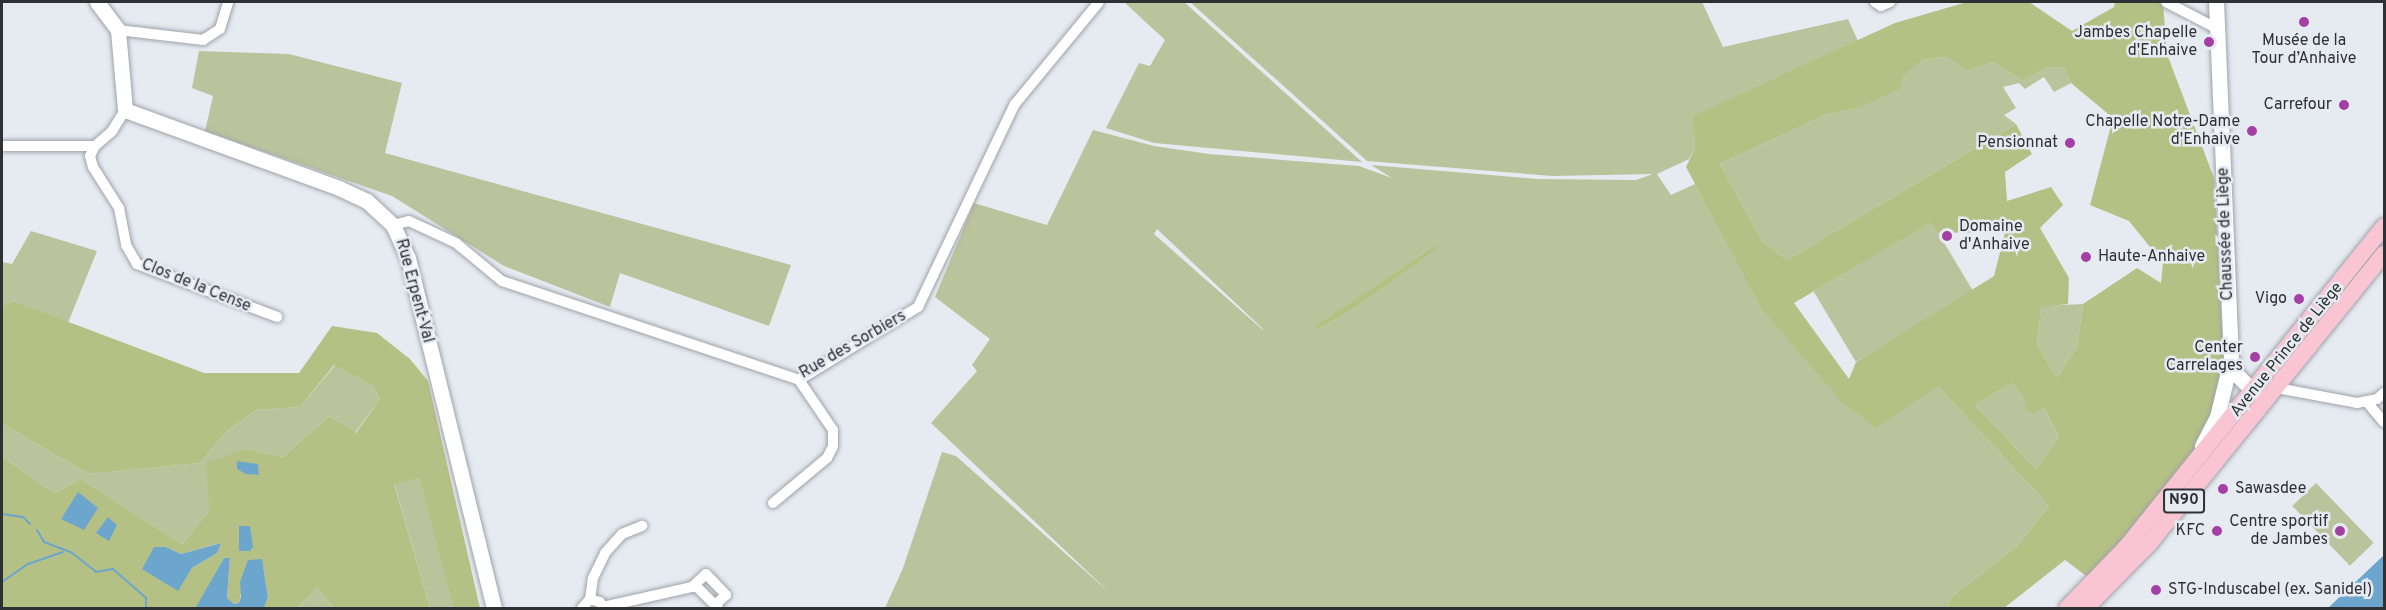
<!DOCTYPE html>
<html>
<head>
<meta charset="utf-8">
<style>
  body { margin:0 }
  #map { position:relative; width:2386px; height:610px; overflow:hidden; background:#e6ebf2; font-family:Overpass,sans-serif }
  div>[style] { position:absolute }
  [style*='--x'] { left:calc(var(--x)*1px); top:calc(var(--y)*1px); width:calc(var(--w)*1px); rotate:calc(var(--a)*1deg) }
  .green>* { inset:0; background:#bbc39d; transform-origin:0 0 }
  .forest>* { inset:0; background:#b5c084 }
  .water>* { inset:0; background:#6da6cd }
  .stream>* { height:2px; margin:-1px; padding:0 1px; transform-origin:1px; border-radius:1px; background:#6da6cd }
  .roads { filter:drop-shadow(0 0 2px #9ea3a9) drop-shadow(0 0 2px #9ea3a9) }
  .street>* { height:10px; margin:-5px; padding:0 5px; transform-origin:5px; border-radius:5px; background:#fff }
  .secondary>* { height:15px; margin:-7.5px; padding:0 7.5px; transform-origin:7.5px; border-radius:7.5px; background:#fff }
  .primary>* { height:16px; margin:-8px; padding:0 8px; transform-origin:8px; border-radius:8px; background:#fac5d3 }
  .dots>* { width:16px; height:16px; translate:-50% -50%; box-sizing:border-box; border:3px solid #e6ebf2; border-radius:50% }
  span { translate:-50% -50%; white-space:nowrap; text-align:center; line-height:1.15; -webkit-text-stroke:5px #e6ebf2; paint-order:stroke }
  .shield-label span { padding:2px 4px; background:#e6ebf2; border:2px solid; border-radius:4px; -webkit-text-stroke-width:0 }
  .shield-label { font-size:15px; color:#2e3033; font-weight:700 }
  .poi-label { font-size:16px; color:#2e3033 }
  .right { translate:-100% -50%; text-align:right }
  .left { translate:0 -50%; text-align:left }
  .street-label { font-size:16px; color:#2e3033 }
  .frame { position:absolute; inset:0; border:3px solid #2e3033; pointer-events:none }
</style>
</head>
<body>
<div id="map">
  <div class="green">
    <i style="clip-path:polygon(1124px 2px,1184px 2px,1362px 162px,1154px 143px,1106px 128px,1139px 63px,1150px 66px,1165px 40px)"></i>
    <i style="clip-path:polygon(evenodd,1190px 2px,1702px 2px,1723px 47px,1848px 19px,1858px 41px,1694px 116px,1695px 148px,1689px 159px,1657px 174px,1671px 195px,1695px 184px,1744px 271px,1871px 421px,1928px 375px,2049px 506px,2016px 547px,1950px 598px,1948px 608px,885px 608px,903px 568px,942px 452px,956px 456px,1111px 594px,931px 423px,977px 371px,972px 365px,990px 339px,935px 297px,974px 203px,1047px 225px,1093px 130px,1154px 146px,1209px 154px,1359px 166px,1392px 178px,1371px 165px,1538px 179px,1636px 180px,1653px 174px,1553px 176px,1367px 161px,1190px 2px,1157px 229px,1263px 329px,1263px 330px,1154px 234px,1157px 229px,1190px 2px,1432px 247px,1438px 247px,1358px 306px,1319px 329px,1316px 326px,1432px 247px)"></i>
    <i style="clip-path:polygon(199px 51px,289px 54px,402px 83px,385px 153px,791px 265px,769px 326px,620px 273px,610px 307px,504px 266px,392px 196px,205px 131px,213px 96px,192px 88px)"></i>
    <i style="clip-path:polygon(1945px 57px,1968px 71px,1993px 62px,2023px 81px,2048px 67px,2064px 68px,2071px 83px,2054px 92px,2044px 77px,2025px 89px,2019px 83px,2003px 87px,2016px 108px,2004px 115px,2016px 124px,1787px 260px,1762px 241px,1720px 164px,1827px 114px,1854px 109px,1922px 60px)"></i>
    <i style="left:1931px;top:221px;width:82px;height:137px;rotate:59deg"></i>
    <i style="clip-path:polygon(31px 231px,97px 251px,68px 323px,13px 301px,2px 307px,2px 262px,12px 264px)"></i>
    <i style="clip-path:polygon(2083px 304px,2077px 347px,2057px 377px,2037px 345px,2041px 306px)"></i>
    <i style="clip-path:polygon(335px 365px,373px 386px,380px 399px,355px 433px,329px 416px,283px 457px,246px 449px,209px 511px,182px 544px,81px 479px,54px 493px,2px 456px,2px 424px,89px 474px,200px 463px,226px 432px,256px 410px,300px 407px)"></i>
    <i style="clip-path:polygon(2012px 383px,2024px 398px,2043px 406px,2059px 437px,2036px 469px,1975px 405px)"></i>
    <i style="clip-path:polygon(421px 478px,453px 608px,430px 608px,394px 483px)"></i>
    <i style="left:2316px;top:483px;width:83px;height:33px;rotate:46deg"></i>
    <i style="clip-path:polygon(317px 588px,334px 608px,297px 608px)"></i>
  </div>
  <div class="forest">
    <i style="clip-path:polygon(evenodd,1967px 2px,2029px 2px,2072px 31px,2114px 7px,2115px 2px,2163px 2px,2167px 54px,2214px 178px,2224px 366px,2208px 425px,2183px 472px,2089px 578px,2065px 560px,2004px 608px,1948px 608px,1950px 598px,2016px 547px,2049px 506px,1938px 386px,1876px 428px,1841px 401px,1762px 309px,1686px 167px,1695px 148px,1693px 116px,1895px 23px,1967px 2px,1945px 57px,1968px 71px,1993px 62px,2023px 81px,2048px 67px,2064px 68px,2071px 83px,2113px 118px,2090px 205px,2129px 221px,2163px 263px,2161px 283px,2137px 268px,2083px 304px,2077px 347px,2057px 377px,2037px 345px,2041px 307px,2068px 304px,2069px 278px,2040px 228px,2063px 205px,2051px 187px,2007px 201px,2005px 172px,2032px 154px,2016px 124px,1787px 260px,1762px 241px,1720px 164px,1827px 114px,1854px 109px,1900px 89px,1902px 77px,1922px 60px,1945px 57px,1967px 2px,1931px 222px,1938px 233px,2005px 232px,1994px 276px,1856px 362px,1849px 379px,1794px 303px,1931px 222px,1967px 2px,2012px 383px,2024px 398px,2027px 411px,2035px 414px,2043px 406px,2059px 437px,2036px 469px,1975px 405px,2012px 383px)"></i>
    <i style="clip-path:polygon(1432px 247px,1439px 247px,1358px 306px,1319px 329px,1315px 326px)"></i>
    <i style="clip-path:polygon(evenodd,13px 301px,204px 373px,299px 373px,332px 326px,377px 333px,410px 359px,428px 381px,480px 608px,453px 608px,420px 478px,394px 484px,430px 608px,334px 608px,317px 588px,297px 608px,264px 608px,268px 597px,263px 566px,242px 588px,239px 603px,234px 604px,227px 598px,230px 558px,224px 558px,197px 607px,222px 608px,2px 608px,2px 456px,54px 493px,81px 479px,182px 544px,209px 511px,206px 463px,246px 449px,283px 457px,329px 416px,356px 433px,380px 399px,373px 386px,334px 365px,300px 407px,256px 410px,226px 432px,200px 463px,89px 474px,2px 424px,2px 307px,13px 301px,220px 543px,217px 553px,192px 568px,178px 590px,166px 547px,181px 554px,220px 543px)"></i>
  </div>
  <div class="water">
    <i style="clip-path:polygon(237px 461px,258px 464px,259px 475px,246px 474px,237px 469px)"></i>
    <i style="clip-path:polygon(78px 492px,98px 508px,84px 530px,61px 519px)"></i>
    <i style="clip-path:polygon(108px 517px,117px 525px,109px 541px,96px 533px)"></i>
    <i style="clip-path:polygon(239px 526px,250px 526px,253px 547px,250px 551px,239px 551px)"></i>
    <i style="clip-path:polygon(221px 543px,217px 553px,192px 568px,178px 591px,142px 569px,154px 547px,166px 547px,181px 554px)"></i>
    <i style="clip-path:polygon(2384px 555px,2384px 608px,2328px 608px)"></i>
    <i style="clip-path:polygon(224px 558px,230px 558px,227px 598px,234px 604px,239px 603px,241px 596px,240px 582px,248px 560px,262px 559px,268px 597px,264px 608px,196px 607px)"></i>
  </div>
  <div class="stream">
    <i style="--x:2;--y:514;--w:21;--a:8"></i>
    <i style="--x:23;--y:517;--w:10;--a:45"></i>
    <i style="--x:37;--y:530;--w:14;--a:60"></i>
    <i style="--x:44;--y:542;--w:30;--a:21"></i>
    <i style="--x:72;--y:553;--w:31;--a:38"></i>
    <i style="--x:96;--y:572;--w:17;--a:-10"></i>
    <i style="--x:113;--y:569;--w:44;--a:41.3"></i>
    <i style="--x:146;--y:598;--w:10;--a:90"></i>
    <i style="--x:2;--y:582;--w:32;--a:-35"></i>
    <i style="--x:28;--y:564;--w:37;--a:-19"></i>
  </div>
  <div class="roads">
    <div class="street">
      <i style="--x:1875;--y:2;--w:7;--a:34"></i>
      <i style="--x:1881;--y:6;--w:10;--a:-24"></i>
      <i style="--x:2166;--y:2;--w:59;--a:27.4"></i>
      <i style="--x:118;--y:30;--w:86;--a:6.7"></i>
      <i style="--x:203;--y:40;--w:20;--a:-33"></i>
      <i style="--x:220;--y:29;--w:28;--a:-73"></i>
      <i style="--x:2;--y:146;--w:93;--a:0"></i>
      <i style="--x:95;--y:146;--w:23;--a:-41"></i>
      <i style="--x:112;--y:131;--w:25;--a:-58"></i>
      <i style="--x:95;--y:146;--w:11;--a:117"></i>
      <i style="--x:90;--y:156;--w:11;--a:75"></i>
      <i style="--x:93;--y:167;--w:49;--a:57.6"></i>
      <i style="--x:119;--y:208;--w:38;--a:79"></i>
      <i style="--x:126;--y:245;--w:22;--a:60"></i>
      <i style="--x:137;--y:264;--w:150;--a:20.7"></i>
      <i style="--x:393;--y:225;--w:16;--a:-14"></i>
      <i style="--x:409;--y:221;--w:52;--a:25.1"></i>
      <i style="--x:456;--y:243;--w:60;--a:39.6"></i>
      <i style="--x:502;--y:281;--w:313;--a:18.4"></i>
      <i style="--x:799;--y:380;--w:140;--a:-31.5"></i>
      <i style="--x:918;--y:307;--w:225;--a:-64.5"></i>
      <i style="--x:1015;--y:104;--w:132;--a:-50.5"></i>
      <i style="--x:2277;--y:388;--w:81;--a:10.6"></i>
      <i style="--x:2357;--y:403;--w:20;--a:-11"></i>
      <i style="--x:2377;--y:399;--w:9;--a:-41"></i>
      <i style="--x:2367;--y:402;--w:26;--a:50"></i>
      <i style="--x:773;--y:503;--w:70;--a:-39.8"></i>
      <i style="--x:827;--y:458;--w:13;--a:-63"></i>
      <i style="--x:833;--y:446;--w:16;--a:-90"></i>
      <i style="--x:833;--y:430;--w:60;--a:-124.2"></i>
      <i style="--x:692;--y:587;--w:19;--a:-43"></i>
      <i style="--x:706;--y:574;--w:29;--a:46"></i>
      <i style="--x:726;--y:595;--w:15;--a:138"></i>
      <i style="--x:590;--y:599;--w:21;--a:-82"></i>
      <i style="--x:593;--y:578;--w:28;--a:-64"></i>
      <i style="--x:605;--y:553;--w:25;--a:-48"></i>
      <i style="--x:622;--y:534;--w:22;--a:-22"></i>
      <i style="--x:603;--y:607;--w:95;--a:-12.7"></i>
      <i style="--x:696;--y:586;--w:31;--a:45"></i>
      <i style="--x:582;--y:608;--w:12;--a:-48"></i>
      <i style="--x:590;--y:599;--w:10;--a:17"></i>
      <i style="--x:600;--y:602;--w:7;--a:63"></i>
    </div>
    <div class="secondary">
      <i style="--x:97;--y:2;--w:35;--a:53"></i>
      <i style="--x:118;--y:30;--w:80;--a:85"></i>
      <i style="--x:125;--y:110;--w:228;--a:20"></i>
      <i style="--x:339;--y:188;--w:31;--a:25"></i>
      <i style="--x:367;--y:201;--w:35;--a:43"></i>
      <i style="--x:393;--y:225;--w:36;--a:66"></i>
      <i style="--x:408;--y:258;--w:360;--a:76.2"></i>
      <i style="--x:2231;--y:359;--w:16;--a:72"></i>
      <i style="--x:2236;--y:374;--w:25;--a:45"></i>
      <i style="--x:2202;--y:446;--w:33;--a:-63"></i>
      <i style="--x:2217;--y:417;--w:60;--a:-76.4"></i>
      <i style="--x:2231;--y:359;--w:357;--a:-92.4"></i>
    </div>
    <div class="primary">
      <i style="--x:2067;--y:608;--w:86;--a:-45.9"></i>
      <i style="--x:2127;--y:546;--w:410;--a:-51.2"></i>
      <i style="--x:2086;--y:608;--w:90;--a:-45.5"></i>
      <i style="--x:2149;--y:544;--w:373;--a:-51"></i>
    </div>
  </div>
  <div class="dots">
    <i style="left:2304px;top:22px;background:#a43fa3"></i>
    <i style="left:2209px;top:42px;background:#a43fa3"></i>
    <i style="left:2344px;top:105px;background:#a43fa3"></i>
    <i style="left:2252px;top:131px;background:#a43fa3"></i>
    <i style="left:2070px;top:143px;background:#a43fa3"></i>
    <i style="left:1947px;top:236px;background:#a43fa3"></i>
    <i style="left:2086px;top:257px;background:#a43fa3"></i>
    <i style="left:2299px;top:299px;background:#a43fa3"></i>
    <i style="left:2255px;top:357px;background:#a43fa3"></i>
    <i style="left:2223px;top:489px;background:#a43fa3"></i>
    <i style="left:2217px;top:531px;background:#a43fa3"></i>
    <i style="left:2340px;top:531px;background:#a43fa3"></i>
    <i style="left:2156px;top:590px;background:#a43fa3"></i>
  </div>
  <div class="shield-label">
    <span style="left:2184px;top:501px">N90</span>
  </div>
  <div class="poi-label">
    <span class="right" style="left:2197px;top:42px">Jambes Chapelle<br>d'Enhaive</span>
    <span style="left:2304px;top:50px">Musée de la<br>Tour d’Anhaive</span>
    <span class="right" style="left:2332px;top:105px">Carrefour</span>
    <span class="right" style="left:2240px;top:131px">Chapelle Notre-Dame<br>d'Enhaive</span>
    <span class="right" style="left:2058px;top:143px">Pensionnat</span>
    <span class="left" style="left:1959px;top:236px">Domaine<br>d'Anhaive</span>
    <span class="left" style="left:2098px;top:257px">Haute-Anhaive</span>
    <span class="right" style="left:2287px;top:299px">Vigo</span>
    <span class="right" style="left:2243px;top:357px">Center<br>Carrelages</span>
    <span class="left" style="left:2235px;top:489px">Sawasdee</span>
    <span class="right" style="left:2328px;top:531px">Centre sportif<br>de Jambes</span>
    <span class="right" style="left:2205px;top:531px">KFC</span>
    <span class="left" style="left:2168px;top:590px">STG-Induscabel (ex. Sanidel)</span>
  </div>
  <div class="street-label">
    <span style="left:2226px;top:234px;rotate:-92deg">Chaussée de Liège</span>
    <span style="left:196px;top:286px;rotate:22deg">Clos de la Cense</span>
    <span style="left:414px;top:291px;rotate:75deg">Rue Erpent-Val</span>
    <span style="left:853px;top:345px;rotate:-30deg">Rue des Sorbiers</span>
    <span style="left:2287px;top:350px;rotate:-51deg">Avenue Prince de Liège</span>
  </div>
  <div class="frame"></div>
</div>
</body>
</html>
